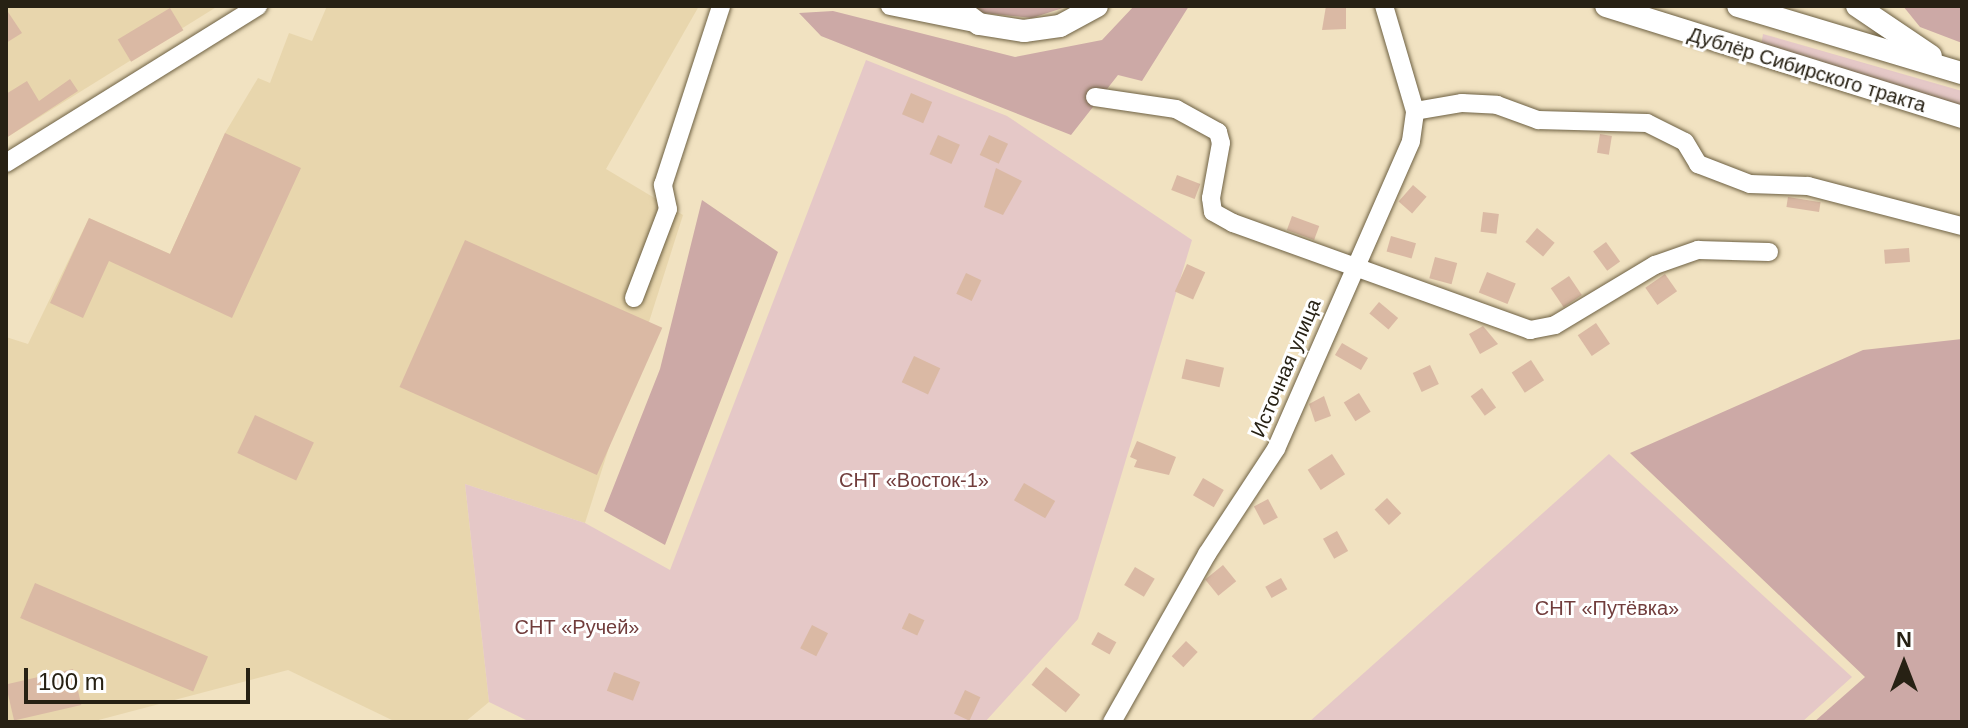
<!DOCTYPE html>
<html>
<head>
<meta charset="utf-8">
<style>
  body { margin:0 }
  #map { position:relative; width:1968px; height:728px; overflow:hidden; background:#f1e2c1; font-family:Arial,sans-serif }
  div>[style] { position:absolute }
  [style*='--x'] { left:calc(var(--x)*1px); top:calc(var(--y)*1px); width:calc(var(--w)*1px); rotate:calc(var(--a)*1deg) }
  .built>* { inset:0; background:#e8d6ad }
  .green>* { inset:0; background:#e5c8c7 }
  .forest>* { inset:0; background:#cca9a6 }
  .building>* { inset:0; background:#dab9a4; transform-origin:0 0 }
  .roads { filter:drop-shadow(0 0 2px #6d6042) drop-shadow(0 0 2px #6d6042) }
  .minor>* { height:18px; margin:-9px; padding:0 9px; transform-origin:9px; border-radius:9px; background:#fff }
  .major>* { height:22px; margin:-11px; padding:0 11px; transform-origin:11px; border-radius:11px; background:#fff }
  span { translate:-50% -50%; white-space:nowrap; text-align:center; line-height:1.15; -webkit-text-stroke:6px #fff; paint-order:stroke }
  .street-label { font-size:20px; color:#272114 }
  .park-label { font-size:20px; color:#713d3c }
  .frame { position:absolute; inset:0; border:8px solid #272114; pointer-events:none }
  .north { position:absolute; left:1864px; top:624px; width:80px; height:80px; -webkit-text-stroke:6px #fff; paint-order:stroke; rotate:0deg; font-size:22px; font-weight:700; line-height:32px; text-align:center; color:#272114 }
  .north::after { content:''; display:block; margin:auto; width:28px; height:36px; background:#272114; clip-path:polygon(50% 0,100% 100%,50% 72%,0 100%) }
  .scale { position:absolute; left:24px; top:668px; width:226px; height:36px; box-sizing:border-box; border:4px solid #272114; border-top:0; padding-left:10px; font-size:24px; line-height:28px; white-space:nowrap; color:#272114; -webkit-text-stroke:6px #fff; paint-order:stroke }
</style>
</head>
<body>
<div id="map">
  <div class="built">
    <i style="clip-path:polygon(6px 6px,218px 6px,6px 138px)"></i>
    <i style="clip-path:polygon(327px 6px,699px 6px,606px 169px,683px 215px,585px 523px,465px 484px,489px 702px,465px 722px,396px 722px,288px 670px,91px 722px,6px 722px,6px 337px,28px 344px,89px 218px,170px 254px,225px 133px,258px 78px,270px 83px,289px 33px,312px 41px)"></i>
  </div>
  <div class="green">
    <i style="clip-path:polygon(1763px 34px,1962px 91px,1962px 107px,1761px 46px)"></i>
    <i style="clip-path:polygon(866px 60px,1007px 116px,1192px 240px,1078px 619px,985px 722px,530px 722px,489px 702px,465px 484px,585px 523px,670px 570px)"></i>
    <i style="clip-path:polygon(1609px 454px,1852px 677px,1802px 722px,1309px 722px)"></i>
  </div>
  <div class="forest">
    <i style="clip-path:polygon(974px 6px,1069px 6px,1032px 18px,983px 13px)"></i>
    <i style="clip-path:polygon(1134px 6px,1189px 6px,1142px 81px,1118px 75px,1071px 135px,821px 36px,799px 13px,833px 11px,1015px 57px,1102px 40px)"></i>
    <i style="clip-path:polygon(1903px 6px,1962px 6px,1962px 43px,1920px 27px)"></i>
    <i style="clip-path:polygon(702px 200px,778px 252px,665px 545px,604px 511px,660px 369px)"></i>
    <i style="clip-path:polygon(1962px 339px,1962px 722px,1814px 722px,1865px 677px,1630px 453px,1863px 350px)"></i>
  </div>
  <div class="building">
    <i style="clip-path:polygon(1326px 6px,1346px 6px,1346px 29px,1322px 30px)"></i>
    <i style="left:170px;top:8px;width:26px;height:61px;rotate:59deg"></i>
    <i style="clip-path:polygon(6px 9px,22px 33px,6px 43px)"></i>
    <i style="clip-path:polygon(70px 79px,78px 91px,6px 138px,6px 94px,27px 81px,39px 101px)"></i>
    <i style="left:911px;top:93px;width:23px;height:23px;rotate:23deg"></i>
    <i style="clip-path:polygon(225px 133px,301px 168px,232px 318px,109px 261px,83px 318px,50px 303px,89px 218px,170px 254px)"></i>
    <i style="left:1600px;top:134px;width:12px;height:19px;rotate:9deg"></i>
    <i style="left:938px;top:135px;width:24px;height:21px;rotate:24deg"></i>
    <i style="left:989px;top:135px;width:21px;height:22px;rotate:25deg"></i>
    <i style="clip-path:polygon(996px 168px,1022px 181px,1003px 215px,984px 207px)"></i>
    <i style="left:1177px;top:175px;width:25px;height:16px;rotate:21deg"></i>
    <i style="left:1413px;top:185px;width:18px;height:22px;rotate:41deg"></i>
    <i style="left:1788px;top:197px;width:33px;height:10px;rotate:9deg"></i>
    <i style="left:1483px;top:212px;width:16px;height:20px;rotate:7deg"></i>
    <i style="left:1292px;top:216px;width:29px;height:15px;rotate:20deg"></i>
    <i style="left:1537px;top:228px;width:23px;height:18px;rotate:40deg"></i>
    <i style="left:1391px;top:236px;width:26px;height:16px;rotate:16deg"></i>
    <i style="left:465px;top:240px;width:216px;height:161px;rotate:24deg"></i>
    <i style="left:1606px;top:242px;width:24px;height:16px;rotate:54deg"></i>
    <i style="left:1909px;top:248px;width:14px;height:25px;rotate:86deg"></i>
    <i style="left:1435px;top:257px;width:23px;height:22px;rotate:15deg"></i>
    <i style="left:1187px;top:264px;width:20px;height:30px;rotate:24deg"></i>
    <i style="left:1487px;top:272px;width:31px;height:22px;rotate:22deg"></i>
    <i style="left:966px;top:273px;width:17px;height:23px;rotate:25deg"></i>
    <i style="left:1665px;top:274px;width:21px;height:24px;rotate:55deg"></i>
    <i style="left:1569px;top:276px;width:23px;height:22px;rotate:56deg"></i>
    <i style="left:1379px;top:302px;width:25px;height:15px;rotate:40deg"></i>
    <i style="left:1596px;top:323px;width:25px;height:22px;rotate:56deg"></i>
    <i style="clip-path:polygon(1483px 326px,1498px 344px,1480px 354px,1469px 334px)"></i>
    <i style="left:1342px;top:343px;width:30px;height:14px;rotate:30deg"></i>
    <i style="left:914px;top:356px;width:29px;height:29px;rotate:25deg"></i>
    <i style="left:1186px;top:359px;width:39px;height:20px;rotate:13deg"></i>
    <i style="left:1531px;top:360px;width:24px;height:23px;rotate:57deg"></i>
    <i style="left:1430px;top:365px;width:21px;height:19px;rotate:65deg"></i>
    <i style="left:1482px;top:388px;width:24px;height:14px;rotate:54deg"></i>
    <i style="left:1359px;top:393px;width:22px;height:18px;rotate:58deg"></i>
    <i style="clip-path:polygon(1324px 396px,1331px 416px,1315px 422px,1309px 404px)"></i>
    <i style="left:255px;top:415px;width:65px;height:42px;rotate:25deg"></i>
    <i style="clip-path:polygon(1137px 441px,1176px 457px,1169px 475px,1134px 467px,1137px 460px,1130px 457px)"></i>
    <i style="left:1332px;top:454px;width:24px;height:29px;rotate:57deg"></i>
    <i style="left:1203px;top:478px;width:24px;height:20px;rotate:30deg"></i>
    <i style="left:1024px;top:483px;width:36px;height:20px;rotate:30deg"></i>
    <i style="left:1387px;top:498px;width:21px;height:17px;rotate:47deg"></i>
    <i style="left:1268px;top:499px;width:21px;height:16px;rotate:62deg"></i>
    <i style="left:1337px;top:531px;width:23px;height:16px;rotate:61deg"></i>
    <i style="left:1223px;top:565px;width:21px;height:23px;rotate:51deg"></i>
    <i style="left:1135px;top:567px;width:23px;height:21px;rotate:31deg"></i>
    <i style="left:1281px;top:578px;width:13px;height:18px;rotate:61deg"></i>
    <i style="left:35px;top:583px;width:188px;height:38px;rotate:23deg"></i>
    <i style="left:909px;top:613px;width:17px;height:17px;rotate:25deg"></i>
    <i style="left:812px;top:625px;width:18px;height:26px;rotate:27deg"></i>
    <i style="left:1098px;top:632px;width:21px;height:14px;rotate:29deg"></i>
    <i style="left:1186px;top:641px;width:16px;height:21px;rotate:43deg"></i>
    <i style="left:1046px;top:667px;width:44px;height:23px;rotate:39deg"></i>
    <i style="left:73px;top:669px;width:37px;height:69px;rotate:77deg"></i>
    <i style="left:614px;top:672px;width:28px;height:20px;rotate:21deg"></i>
    <i style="left:965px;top:690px;width:17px;height:26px;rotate:25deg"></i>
  </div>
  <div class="roads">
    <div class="minor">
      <i style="--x:890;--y:6;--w:91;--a:11.4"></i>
      <i style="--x:1095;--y:97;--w:82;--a:8.4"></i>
      <i style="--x:1176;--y:109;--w:48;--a:28.7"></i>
      <i style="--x:1218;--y:132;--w:11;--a:75"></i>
      <i style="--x:1221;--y:143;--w:56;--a:100.3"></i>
      <i style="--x:1211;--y:198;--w:14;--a:82"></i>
      <i style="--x:1213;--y:212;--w:23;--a:29"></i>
      <i style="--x:1233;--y:223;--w:316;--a:19.8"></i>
      <i style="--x:1530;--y:330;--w:25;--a:-11"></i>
      <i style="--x:1555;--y:325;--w:117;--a:-31"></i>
      <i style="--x:1655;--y:265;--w:46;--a:-19.2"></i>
      <i style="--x:1698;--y:250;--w:71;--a:1.6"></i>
      <i style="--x:1415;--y:111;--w:48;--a:-9.7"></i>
      <i style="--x:1462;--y:103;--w:35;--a:3"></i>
      <i style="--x:1497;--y:105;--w:44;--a:20.1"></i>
      <i style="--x:1538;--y:120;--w:109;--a:1.6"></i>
      <i style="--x:1647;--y:123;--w:42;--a:26.6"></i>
      <i style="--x:1685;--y:142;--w:26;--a:59"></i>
      <i style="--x:1698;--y:164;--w:56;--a:21"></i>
      <i style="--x:1750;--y:184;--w:58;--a:2"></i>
      <i style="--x:1808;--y:186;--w:159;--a:14.6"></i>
      <i style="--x:6;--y:163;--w:297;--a:-31.9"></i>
      <i style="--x:634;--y:298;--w:95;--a:-69.1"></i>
      <i style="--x:668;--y:209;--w:25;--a:-102"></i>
      <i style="--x:663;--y:185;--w:188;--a:-72"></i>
      <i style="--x:1112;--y:722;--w:193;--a:-60.5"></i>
      <i style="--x:1207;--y:554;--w:126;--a:-56.7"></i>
      <i style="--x:1276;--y:449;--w:336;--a:-66.3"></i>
      <i style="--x:1411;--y:141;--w:30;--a:-82"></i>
      <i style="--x:1415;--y:111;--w:109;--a:-106.4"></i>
    </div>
    <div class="major">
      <i style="--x:955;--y:6;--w:30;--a:37"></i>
      <i style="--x:979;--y:24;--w:46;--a:8.8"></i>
      <i style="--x:1024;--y:31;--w:36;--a:-8"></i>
      <i style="--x:1060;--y:26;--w:42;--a:-28.4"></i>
      <i style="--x:1606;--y:6;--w:373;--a:17.3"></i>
      <i style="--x:1738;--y:6;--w:234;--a:16.7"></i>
      <i style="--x:1857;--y:6;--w:89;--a:34"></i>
    </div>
  </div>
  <div class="street-label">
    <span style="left:1807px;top:70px;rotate:17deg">Дублёр Сибирского тракта</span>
    <span style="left:1286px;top:368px;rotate:-67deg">Источная улица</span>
  </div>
  <div class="park-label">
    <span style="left:914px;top:480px">СНТ «Восток-1»</span>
    <span style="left:1607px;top:608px">СНТ «Путёвка»</span>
    <span style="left:577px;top:627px">СНТ «Ручей»</span>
  </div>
  <div class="frame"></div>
  <div class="north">N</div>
  <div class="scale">100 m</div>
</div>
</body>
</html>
